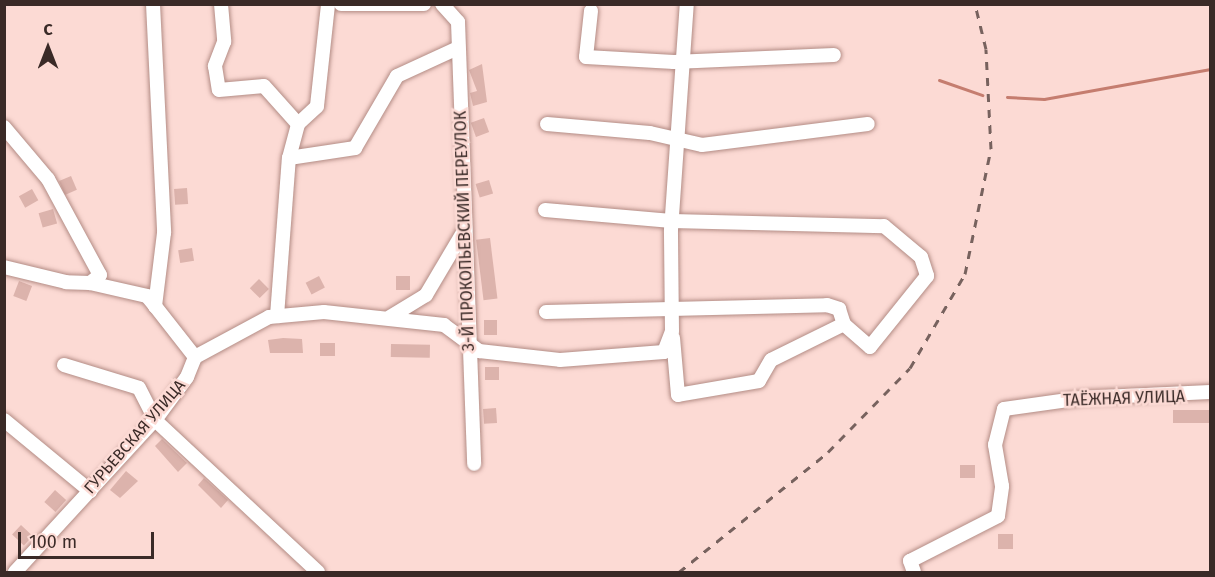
<!DOCTYPE html>
<html>
<head>
<meta charset="utf-8">
<style>
  body { margin:0 }
  #map { position:relative; width:1215px; height:577px; overflow:hidden; background:#fcdad4; font-family:"Fira Sans",sans-serif }
  div>[style] { position:absolute }
  [style*='--x'] { left:calc(var(--x)*1px); top:calc(var(--y)*1px); width:calc(var(--w)*1px); rotate:calc(var(--a)*1deg) }
  .stream>* { height:3px; margin:-1.5px; padding:0 1.5px; transform-origin:1.5px; border-radius:1.5px; background:#c57d6f }
  .building>* { inset:0; background:#dcb3ac; transform-origin:0 0 }
  .roads { filter:drop-shadow(0 0 2px #b38c85) drop-shadow(0 0 2px #b38c85) }
  .minor>* { height:14px; margin:-7px; padding:0 7px; transform-origin:7px; border-radius:7px; background:#fff }
  .rail>* { height:3px; margin-top:-1.5px; transform-origin:0; background:repeating-linear-gradient(90deg,#77625e 0 8px,transparent 0 16px) }
  span { translate:-50% -50%; white-space:nowrap; text-align:center; line-height:1.15; -webkit-text-stroke:5px #fcdad4; paint-order:stroke }
  .street-label { font-size:16px; color:#3a2a27 }
  .frame { position:absolute; inset:0; border:6px solid #3a2a27; pointer-events:none }
  .north { position:absolute; left:18px; top:18px; width:60px; height:60px; -webkit-text-stroke:4px #fcdad4; paint-order:stroke; rotate:0deg; font-size:16px; font-weight:700; line-height:24px; text-align:center; color:#3a2a27 }
  .north::after { content:''; display:block; margin:auto; width:21px; height:27px; background:#3a2a27; clip-path:polygon(50% 0,100% 100%,50% 72%,0 100%) }
  .scale { position:absolute; left:18px; top:532px; width:136px; height:27px; box-sizing:border-box; border:3px solid #3a2a27; border-top:0; padding-left:8px; font-size:18px; line-height:21px; white-space:nowrap; color:#3a2a27; -webkit-text-stroke:4px #fcdad4; paint-order:stroke }
</style>
</head>
<body>
<div id="map">
  <div class="stream">
    <i style="--x:939;--y:80;--w:46;--a:19.2"></i>
    <i style="--x:1007;--y:97;--w:37;--a:3"></i>
    <i style="--x:1044;--y:99;--w:169;--a:-10.2"></i>
  </div>
  <div class="building">
    <i style="clip-path:polygon(482px 64px,487px 102px,473px 106px,470px 93px,477px 91px,469px 70px)"></i>
    <i style="left:484px;top:118px;width:15px;height:14px;rotate:70deg"></i>
    <i style="left:71px;top:176px;width:15px;height:13px;rotate:67deg"></i>
    <i style="left:489px;top:180px;width:14px;height:14px;rotate:73deg"></i>
    <i style="left:187px;top:188px;width:16px;height:13px;rotate:86deg"></i>
    <i style="left:32px;top:189px;width:13px;height:15px;rotate:61deg"></i>
    <i style="left:53px;top:209px;width:15px;height:15px;rotate:74deg"></i>
    <i style="left:490px;top:238px;width:61px;height:14px;rotate:83deg"></i>
    <i style="left:192px;top:248px;width:13px;height:14px;rotate:81deg"></i>
    <i style="left:319px;top:276px;width:13px;height:15px;rotate:63deg"></i>
    <i style="left:396px;top:276px;width:14px;height:14px"></i>
    <i style="left:259px;top:279px;width:14px;height:13px;rotate:45deg"></i>
    <i style="left:19px;top:281px;width:14px;height:16px;rotate:21deg"></i>
    <i style="left:484px;top:320px;width:13px;height:15px"></i>
    <i style="clip-path:polygon(283px 338px,302px 339px,303px 353px,270px 353px,268px 340px)"></i>
    <i style="left:335px;top:343px;width:13px;height:15px;rotate:90deg"></i>
    <i style="left:391px;top:344px;width:39px;height:13px;rotate:1deg"></i>
    <i style="left:485px;top:367px;width:14px;height:13px"></i>
    <i style="left:496px;top:408px;width:15px;height:13px;rotate:86deg"></i>
    <i style="left:1210px;top:410px;width:13px;height:37px;rotate:90deg"></i>
    <i style="clip-path:polygon(162px 439px,187px 463px,178px 472px,155px 446px)"></i>
    <i style="left:960px;top:465px;width:15px;height:13px"></i>
    <i style="clip-path:polygon(126px 471px,138px 481px,120px 498px,110px 490px)"></i>
    <i style="clip-path:polygon(204px 478px,228px 500px,221px 508px,198px 485px)"></i>
    <i style="left:55px;top:490px;width:15px;height:16px;rotate:42deg"></i>
    <i style="left:21px;top:525px;width:16px;height:13px;rotate:43deg"></i>
    <i style="left:998px;top:534px;width:15px;height:15px"></i>
  </div>
  <div class="roads">
    <div class="minor">
      <i style="--x:153;--y:4;--w:229;--a:87.2"></i>
      <i style="--x:164;--y:233;--w:74;--a:97"></i>
      <i style="--x:155;--y:306;--w:65;--a:51.9"></i>
      <i style="--x:221;--y:4;--w:38;--a:85"></i>
      <i style="--x:224;--y:42;--w:26;--a:111"></i>
      <i style="--x:215;--y:66;--w:24;--a:81"></i>
      <i style="--x:219;--y:90;--w:45;--a:-5.1"></i>
      <i style="--x:264;--y:86;--w:51;--a:48.2"></i>
      <i style="--x:341;--y:4;--w:83;--a:0"></i>
      <i style="--x:442;--y:4;--w:24;--a:48"></i>
      <i style="--x:458;--y:22;--w:442;--a:87.9"></i>
      <i style="--x:591;--y:11;--w:46;--a:96.2"></i>
      <i style="--x:586;--y:57;--w:88;--a:3.3"></i>
      <i style="--x:674;--y:62;--w:160;--a:-2.5"></i>
      <i style="--x:547;--y:124;--w:103;--a:5"></i>
      <i style="--x:650;--y:133;--w:53;--a:13"></i>
      <i style="--x:702;--y:145;--w:167;--a:-7.2"></i>
      <i style="--x:4;--y:127;--w:68;--a:49.8"></i>
      <i style="--x:48;--y:179;--w:109;--a:61.6"></i>
      <i style="--x:100;--y:275;--w:13;--a:141"></i>
      <i style="--x:90;--y:283;--w:24;--a:-178"></i>
      <i style="--x:66;--y:282;--w:64;--a:-166.4"></i>
      <i style="--x:289;--y:158;--w:35;--a:-75"></i>
      <i style="--x:298;--y:124;--w:26;--a:-43"></i>
      <i style="--x:317;--y:106;--w:103;--a:-83.8"></i>
      <i style="--x:545;--y:210;--w:127;--a:5"></i>
      <i style="--x:672;--y:221;--w:212;--a:1.4"></i>
      <i style="--x:884;--y:226;--w:48;--a:40"></i>
      <i style="--x:921;--y:257;--w:20;--a:72"></i>
      <i style="--x:927;--y:276;--w:91;--a:128.8"></i>
      <i style="--x:870;--y:347;--w:35;--a:-139"></i>
      <i style="--x:844;--y:324;--w:81;--a:153.7"></i>
      <i style="--x:771;--y:360;--w:24;--a:120"></i>
      <i style="--x:759;--y:381;--w:82;--a:170.2"></i>
      <i style="--x:678;--y:395;--w:57;--a:-95"></i>
      <i style="--x:90;--y:283;--w:58;--a:12.8"></i>
      <i style="--x:147;--y:296;--w:13;--a:51"></i>
      <i style="--x:546;--y:312;--w:281;--a:-1.4"></i>
      <i style="--x:827;--y:305;--w:13;--a:18"></i>
      <i style="--x:839;--y:309;--w:16;--a:72"></i>
      <i style="--x:277;--y:316;--w:158;--a:-85.7"></i>
      <i style="--x:289;--y:158;--w:67;--a:-8.6"></i>
      <i style="--x:355;--y:148;--w:83;--a:-59.7"></i>
      <i style="--x:397;--y:76;--w:67;--a:-24.7"></i>
      <i style="--x:390;--y:317;--w:42;--a:-31.4"></i>
      <i style="--x:426;--y:295;--w:77;--a:-59.4"></i>
      <i style="--x:195;--y:357;--w:84;--a:-28.4"></i>
      <i style="--x:269;--y:317;--w:55;--a:-5.2"></i>
      <i style="--x:324;--y:312;--w:121;--a:6.2"></i>
      <i style="--x:444;--y:325;--w:44;--a:36.6"></i>
      <i style="--x:479;--y:351;--w:81;--a:6.3"></i>
      <i style="--x:560;--y:360;--w:104;--a:-4.4"></i>
      <i style="--x:664;--y:352;--w:22;--a:-69"></i>
      <i style="--x:672;--y:331;--w:101;--a:-90.6"></i>
      <i style="--x:671;--y:230;--w:227;--a:-86"></i>
      <i style="--x:64;--y:365;--w:78;--a:17"></i>
      <i style="--x:139;--y:388;--w:36;--a:63"></i>
      <i style="--x:155;--y:420;--w:223;--a:43"></i>
      <i style="--x:4;--y:420;--w:112;--a:39.5"></i>
      <i style="--x:15;--y:572;--w:207;--a:-47.4"></i>
      <i style="--x:155;--y:420;--w:54;--a:-53.3"></i>
      <i style="--x:187;--y:377;--w:22;--a:-68"></i>
      <i style="--x:914;--y:572;--w:12;--a:-110"></i>
      <i style="--x:910;--y:561;--w:99;--a:-27.1"></i>
      <i style="--x:998;--y:516;--w:30;--a:-82"></i>
      <i style="--x:1002;--y:486;--w:42;--a:-99.7"></i>
      <i style="--x:995;--y:445;--w:37;--a:-76"></i>
      <i style="--x:1004;--y:409;--w:79;--a:-8"></i>
      <i style="--x:1082;--y:398;--w:128;--a:-2.7"></i>
    </div>
  </div>
  <div class="rail">
    <i style="--x:679;--y:572;--w:191;--a:-38.8"></i>
    <i style="--x:828;--y:452;--w:117;--a:-45.7"></i>
    <i style="--x:910;--y:368;--w:109;--a:-59.7"></i>
    <i style="--x:965;--y:274;--w:128;--a:-78.3"></i>
    <i style="--x:991;--y:149;--w:100;--a:-92.9"></i>
    <i style="--x:986;--y:49;--w:46;--a:-103.7"></i>
  </div>
  <div class="street-label">
    <span style="left:465px;top:231px;rotate:-92deg">3-Й ПРОКОПЬЕВСКИЙ ПЕРЕУЛОК</span>
    <span style="left:1124px;top:399px;rotate:-2deg">ТАЁЖНАЯ УЛИЦА</span>
    <span style="left:135px;top:437px;rotate:-49deg">ГУРЬЕВСКАЯ УЛИЦА</span>
  </div>
  <div class="frame"></div>
  <div class="north">С</div>
  <div class="scale">100 m</div>
</div>
</body>
</html>
